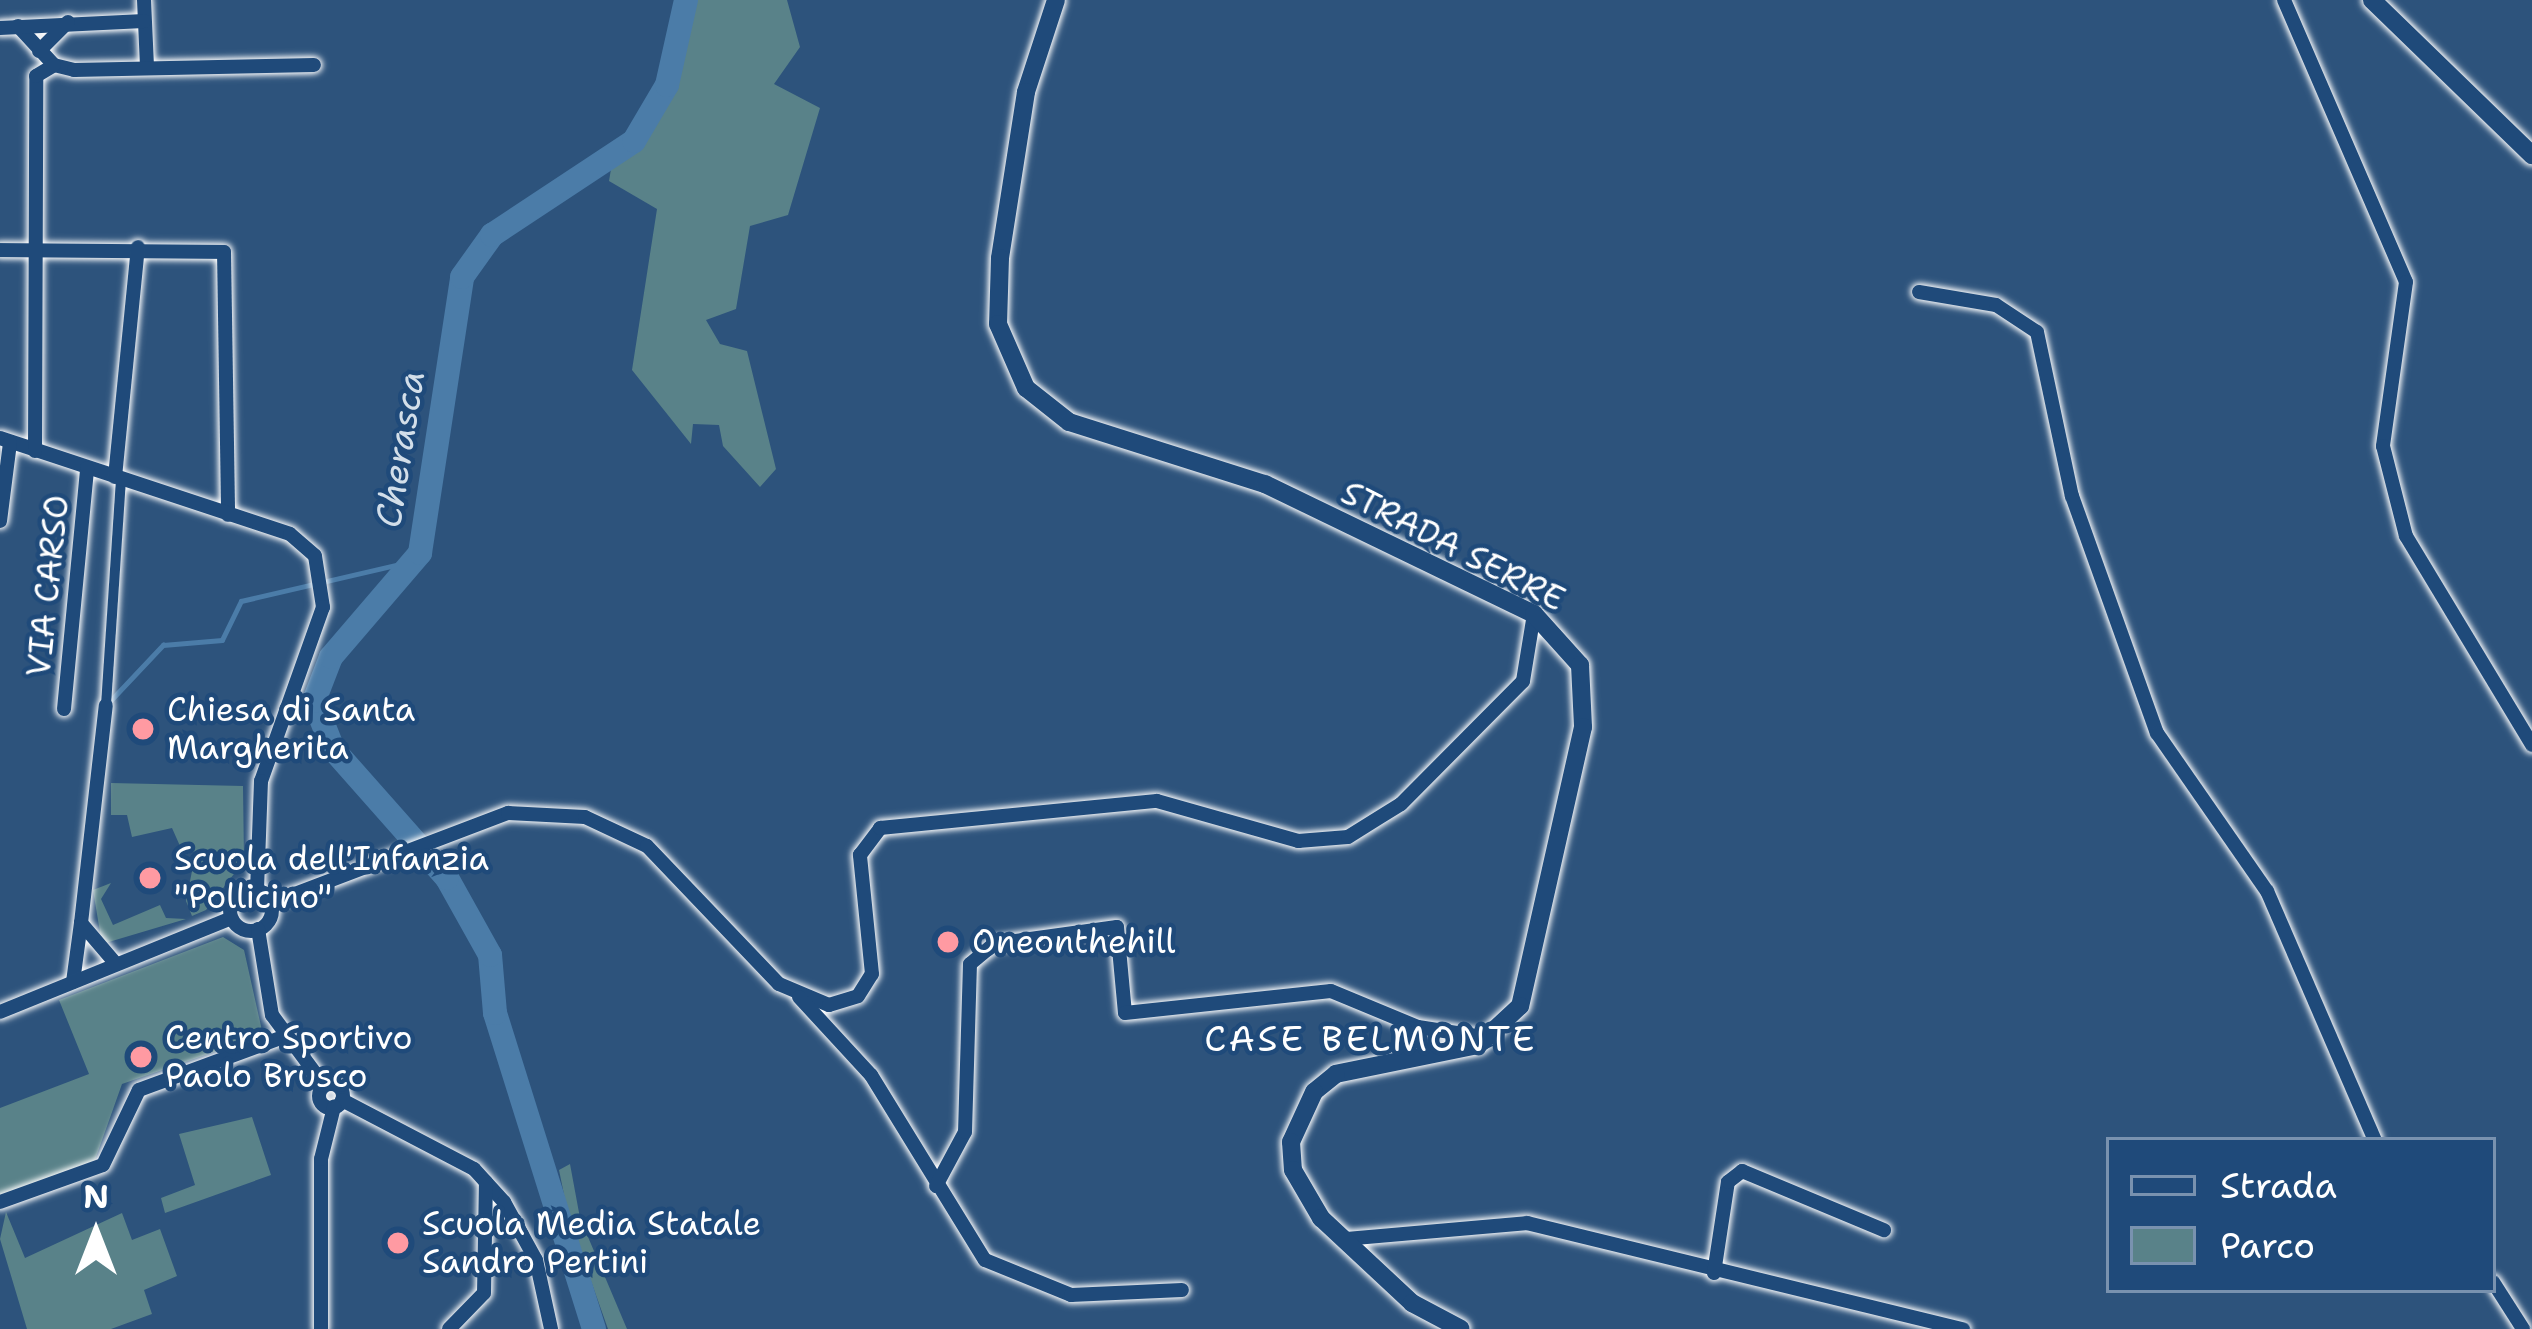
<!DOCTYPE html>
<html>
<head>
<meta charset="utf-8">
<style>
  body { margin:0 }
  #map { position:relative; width:2532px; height:1329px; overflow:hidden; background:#2d537c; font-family:"Shantell Sans",sans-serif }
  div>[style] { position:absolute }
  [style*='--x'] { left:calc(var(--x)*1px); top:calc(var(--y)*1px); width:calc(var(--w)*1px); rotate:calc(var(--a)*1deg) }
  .green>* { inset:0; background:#598289 }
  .stream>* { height:4.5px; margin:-2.25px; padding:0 2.25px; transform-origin:2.25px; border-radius:2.25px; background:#4b7ca8 }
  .river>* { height:24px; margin:-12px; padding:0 12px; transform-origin:12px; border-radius:12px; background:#4b7ca8 }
  .roads { filter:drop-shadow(0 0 3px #fff) drop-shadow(0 0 3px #fff) }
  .pedestrian>* { height:10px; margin:-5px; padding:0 5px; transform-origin:5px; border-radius:5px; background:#1f4a7a }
  .minor>* { height:14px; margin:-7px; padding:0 7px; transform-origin:7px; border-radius:7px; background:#1f4a7a }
  .minor>.ring { margin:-7px; padding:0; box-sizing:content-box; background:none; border:14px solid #1f4a7a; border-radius:50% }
  .secondary>* { height:18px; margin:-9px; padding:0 9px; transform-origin:9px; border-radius:9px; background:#1f4a7a }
  .dots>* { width:33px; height:33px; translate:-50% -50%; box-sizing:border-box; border:6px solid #1f4a7a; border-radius:50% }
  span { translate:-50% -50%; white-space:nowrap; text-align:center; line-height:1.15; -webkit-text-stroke:9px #1f4a7a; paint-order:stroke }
  .street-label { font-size:33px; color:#fff }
  .poi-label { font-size:33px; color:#fff }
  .left { translate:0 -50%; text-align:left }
  .water-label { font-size:36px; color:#d2dee9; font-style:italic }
  .neighbourhood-label { font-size:36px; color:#fff; letter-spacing:3px }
  .legend { position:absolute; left:2106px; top:1137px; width:390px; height:156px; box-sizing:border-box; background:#1f4a7a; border:3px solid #7992af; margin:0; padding:15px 21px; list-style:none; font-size:36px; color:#fff }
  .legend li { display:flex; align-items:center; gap:24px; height:60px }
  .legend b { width:60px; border:3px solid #7992af }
  .north { position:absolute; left:36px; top:1173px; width:120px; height:120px; -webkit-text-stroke:9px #1f4a7a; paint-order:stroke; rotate:0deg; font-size:33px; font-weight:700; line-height:48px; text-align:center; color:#fff }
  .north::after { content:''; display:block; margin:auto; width:42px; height:54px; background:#fff; clip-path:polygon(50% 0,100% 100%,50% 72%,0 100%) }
</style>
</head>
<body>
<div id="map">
  <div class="green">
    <i style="clip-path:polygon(692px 0,787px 0,800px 47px,774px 84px,820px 108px,788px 215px,750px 226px,736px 309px,706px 320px,720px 344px,747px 351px,776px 469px,760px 487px,723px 446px,719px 425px,693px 424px,691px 444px,632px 370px,657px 209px,609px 181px,612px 163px,666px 99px)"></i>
    <i style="clip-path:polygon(111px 783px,243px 786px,244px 861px,206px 910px,192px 916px,186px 901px,196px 851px,184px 855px,172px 828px,132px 837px,127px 815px,111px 815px)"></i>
    <i style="clip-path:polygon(111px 883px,101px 899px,113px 925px,160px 905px,166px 918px,186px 919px,102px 944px,93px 890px)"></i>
    <i style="clip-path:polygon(223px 937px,244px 950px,263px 1035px,122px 1084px,95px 1160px,0 1196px,0 1108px,89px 1074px,59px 1000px)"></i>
    <i style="clip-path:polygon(252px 1117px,271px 1175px,165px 1213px,161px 1198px,195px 1185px,179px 1134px)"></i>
    <i style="clip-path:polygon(570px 1164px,580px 1218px,627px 1329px,608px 1329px,569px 1219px,559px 1170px)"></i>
    <i style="clip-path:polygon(6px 1212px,25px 1258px,122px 1213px,132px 1240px,160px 1229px,177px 1276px,144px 1290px,152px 1314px,111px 1329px,27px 1329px,0 1239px)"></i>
  </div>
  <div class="stream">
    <i style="--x:111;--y:700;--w:76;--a:-46.6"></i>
    <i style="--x:163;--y:645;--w:59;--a:-4.8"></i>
    <i style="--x:222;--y:640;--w:43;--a:-64"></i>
    <i style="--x:241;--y:601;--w:181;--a:-13.1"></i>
  </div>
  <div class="river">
    <i style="--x:594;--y:1329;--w:331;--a:-107.4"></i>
    <i style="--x:495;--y:1013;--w:58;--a:-94.9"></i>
    <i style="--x:490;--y:955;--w:88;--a:-119.2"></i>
    <i style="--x:447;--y:878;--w:172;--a:-131.5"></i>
    <i style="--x:333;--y:749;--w:52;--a:-111.6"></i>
    <i style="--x:314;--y:701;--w:47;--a:-68.9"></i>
    <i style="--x:331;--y:657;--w:137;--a:-49.4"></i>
    <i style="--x:420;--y:553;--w:279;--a:-81.3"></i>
    <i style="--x:462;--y:277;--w:52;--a:-54.5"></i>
    <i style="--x:492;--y:235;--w:170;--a:-33.5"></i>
    <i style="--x:634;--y:141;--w:65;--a:-59.5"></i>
    <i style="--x:667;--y:85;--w:87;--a:-77.4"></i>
  </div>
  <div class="roads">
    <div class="pedestrian">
      <i style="--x:106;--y:705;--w:226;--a:-86.2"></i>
    </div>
    <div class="minor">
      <i style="--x:144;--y:0;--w:65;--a:87.4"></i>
      <i style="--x:2284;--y:0;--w:307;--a:66.6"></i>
      <i style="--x:2406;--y:282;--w:166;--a:98"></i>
      <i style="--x:2383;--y:446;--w:93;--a:75.7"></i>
      <i style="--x:2406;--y:536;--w:244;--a:58.9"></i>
      <i style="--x:18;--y:26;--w:53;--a:47.3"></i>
      <i style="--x:54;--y:65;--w:21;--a:14"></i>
      <i style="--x:74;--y:70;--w:240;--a:-1.2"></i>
      <i style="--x:0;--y:28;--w:144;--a:-2.8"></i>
      <i style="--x:39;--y:51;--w:41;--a:-45"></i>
      <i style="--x:0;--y:250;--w:224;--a:0.5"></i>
      <i style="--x:224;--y:252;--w:263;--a:89.1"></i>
      <i style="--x:1919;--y:292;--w:78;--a:9.6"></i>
      <i style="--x:1996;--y:305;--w:49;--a:33.4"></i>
      <i style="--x:2037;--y:332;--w:168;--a:78"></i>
      <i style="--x:2072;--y:496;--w:252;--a:70.3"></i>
      <i style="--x:2157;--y:733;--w:193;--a:55.2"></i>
      <i style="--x:2267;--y:891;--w:271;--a:66.6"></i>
      <i style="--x:0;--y:438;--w:305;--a:18.3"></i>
      <i style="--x:290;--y:534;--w:33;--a:41"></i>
      <i style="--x:315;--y:556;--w:52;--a:81.1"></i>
      <i style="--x:323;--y:607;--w:185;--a:109.6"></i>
      <i style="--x:261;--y:781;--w:109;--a:92.1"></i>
      <i style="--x:35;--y:451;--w:375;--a:-89.8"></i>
      <i style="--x:36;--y:76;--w:21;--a:-31"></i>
      <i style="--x:115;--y:477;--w:231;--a:-84.3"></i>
      <i style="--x:0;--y:521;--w:79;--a:-82.7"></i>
      <i style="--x:64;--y:709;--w:242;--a:-84.5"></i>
      <i class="ring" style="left:230px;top:889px;width:28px;height:28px"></i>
      <i style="--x:271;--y:903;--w:254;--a:-20.8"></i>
      <i style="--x:508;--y:813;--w:77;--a:3"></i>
      <i style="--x:585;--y:817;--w:68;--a:25.1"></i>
      <i style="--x:647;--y:846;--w:191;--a:46.3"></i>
      <i style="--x:779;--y:984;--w:54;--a:22.8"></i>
      <i style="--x:829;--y:1005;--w:30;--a:-17"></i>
      <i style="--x:858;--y:996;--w:26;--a:-58"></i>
      <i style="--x:872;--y:974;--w:120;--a:-95.8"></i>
      <i style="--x:860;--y:855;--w:34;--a:-53"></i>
      <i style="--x:880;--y:828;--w:278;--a:-5.6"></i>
      <i style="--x:1157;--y:801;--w:147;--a:15.8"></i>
      <i style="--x:1298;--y:841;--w:50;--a:-4.6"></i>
      <i style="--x:1348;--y:837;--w:62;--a:-31.9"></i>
      <i style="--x:1401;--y:804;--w:173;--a:-45.2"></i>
      <i style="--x:1523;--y:681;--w:68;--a:-80.7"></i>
      <i style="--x:81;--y:923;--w:219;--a:-83.5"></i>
      <i style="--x:258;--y:929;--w:87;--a:80.8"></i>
      <i style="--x:272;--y:1015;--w:87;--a:53.4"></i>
      <i style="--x:73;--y:982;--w:60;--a:-82.3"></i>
      <i style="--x:81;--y:923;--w:54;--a:49.5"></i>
      <i style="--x:799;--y:997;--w:106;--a:47.3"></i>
      <i style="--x:871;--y:1075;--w:217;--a:58.4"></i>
      <i style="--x:985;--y:1260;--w:93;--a:22.1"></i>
      <i style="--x:1071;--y:1295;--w:111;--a:-2.6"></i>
      <i style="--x:0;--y:1012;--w:249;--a:-22.1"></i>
      <i class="ring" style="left:319px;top:1084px;width:10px;height:10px"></i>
      <i style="--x:342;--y:1100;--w:149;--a:27.6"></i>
      <i style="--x:474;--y:1169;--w:45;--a:47.7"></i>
      <i style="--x:504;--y:1202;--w:66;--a:61.1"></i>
      <i style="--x:536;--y:1260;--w:71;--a:77.7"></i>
      <i style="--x:936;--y:1186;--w:61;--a:-61.8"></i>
      <i style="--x:965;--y:1132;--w:168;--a:-88.3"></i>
      <i style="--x:970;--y:964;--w:31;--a:-40"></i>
      <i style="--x:994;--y:944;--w:124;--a:-7.9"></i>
      <i style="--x:1117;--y:927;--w:86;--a:84.7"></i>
      <i style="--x:1125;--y:1013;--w:207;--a:-6.1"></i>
      <i style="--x:1331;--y:991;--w:94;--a:22.5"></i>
      <i style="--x:1418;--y:1027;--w:72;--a:8.8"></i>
      <i style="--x:0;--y:1202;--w:109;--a:-19.8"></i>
      <i style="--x:103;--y:1165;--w:83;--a:-64.4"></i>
      <i style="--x:139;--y:1090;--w:157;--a:-20.2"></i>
      <i style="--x:1345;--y:1239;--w:183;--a:-5"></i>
      <i style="--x:1527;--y:1223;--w:449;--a:13.7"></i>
      <i style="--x:1714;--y:1273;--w:92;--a:-81.3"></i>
      <i style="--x:1728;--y:1182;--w:18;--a:-38"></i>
      <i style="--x:1742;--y:1171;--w:154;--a:22.6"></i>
      <i style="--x:2493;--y:1282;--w:56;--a:57.4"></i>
      <i style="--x:321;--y:1329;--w:170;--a:-90"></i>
      <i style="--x:321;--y:1159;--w:54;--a:-76"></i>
      <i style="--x:449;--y:1329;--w:50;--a:-45.8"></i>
      <i style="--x:484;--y:1293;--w:111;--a:-89"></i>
    </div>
    <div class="secondary">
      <i style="--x:1056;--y:0;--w:97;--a:108.1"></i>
      <i style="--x:1026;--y:92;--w:168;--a:98.9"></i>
      <i style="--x:1000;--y:258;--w:66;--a:91.7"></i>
      <i style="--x:998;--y:324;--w:70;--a:66.4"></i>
      <i style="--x:1026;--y:388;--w:55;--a:38.3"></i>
      <i style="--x:1069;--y:422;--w:206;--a:17.6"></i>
      <i style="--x:1265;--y:484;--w:299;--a:25.8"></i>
      <i style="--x:1534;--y:614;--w:69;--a:48"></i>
      <i style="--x:1580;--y:665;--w:62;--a:87.2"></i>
      <i style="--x:1583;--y:727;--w:286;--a:102.7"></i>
      <i style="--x:1520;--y:1006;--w:57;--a:137.1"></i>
      <i style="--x:1478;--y:1045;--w:145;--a:168.5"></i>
      <i style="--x:1336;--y:1074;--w:28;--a:141"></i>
      <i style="--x:1314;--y:1092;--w:55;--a:114.7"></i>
      <i style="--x:1291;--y:1142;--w:28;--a:86"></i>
      <i style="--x:1293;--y:1170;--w:56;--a:59.7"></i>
      <i style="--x:1321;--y:1218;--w:125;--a:43"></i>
      <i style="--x:1412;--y:1303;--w:55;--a:28"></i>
      <i style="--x:2372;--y:0;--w:223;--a:44.1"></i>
    </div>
  </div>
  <div class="dots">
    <i style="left:143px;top:729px;background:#ff9aa2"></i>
    <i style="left:150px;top:878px;background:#ff9aa2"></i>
    <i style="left:948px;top:942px;background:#ff9aa2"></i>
    <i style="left:141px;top:1057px;background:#ff9aa2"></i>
    <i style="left:398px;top:1243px;background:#ff9aa2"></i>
  </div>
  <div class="street-label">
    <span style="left:1453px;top:546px;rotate:27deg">STRADA SERRE</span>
    <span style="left:48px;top:586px;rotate:-84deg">VIA CARSO</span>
  </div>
  <div class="poi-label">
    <span class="left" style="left:167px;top:729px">Chiesa di Santa<br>Margherita</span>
    <span class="left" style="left:174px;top:878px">Scuola dell'Infanzia<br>"Pollicino"</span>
    <span class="left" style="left:972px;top:942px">Oneonthehill</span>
    <span class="left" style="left:165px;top:1057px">Centro Sportivo<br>Paolo Brusco</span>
    <span class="left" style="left:422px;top:1243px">Scuola Media Statale<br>Sandro Pertini</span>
  </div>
  <div class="water-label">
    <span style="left:400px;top:449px;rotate:-81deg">Cherasca</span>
  </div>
  <div class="neighbourhood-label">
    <span style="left:1371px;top:1039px">CASE BELMONTE</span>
  </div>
  <ul class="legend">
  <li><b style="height:15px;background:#1f4a7a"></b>Strada</li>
  <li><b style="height:33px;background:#598289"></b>Parco</li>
  </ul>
  <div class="north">N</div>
</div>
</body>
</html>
